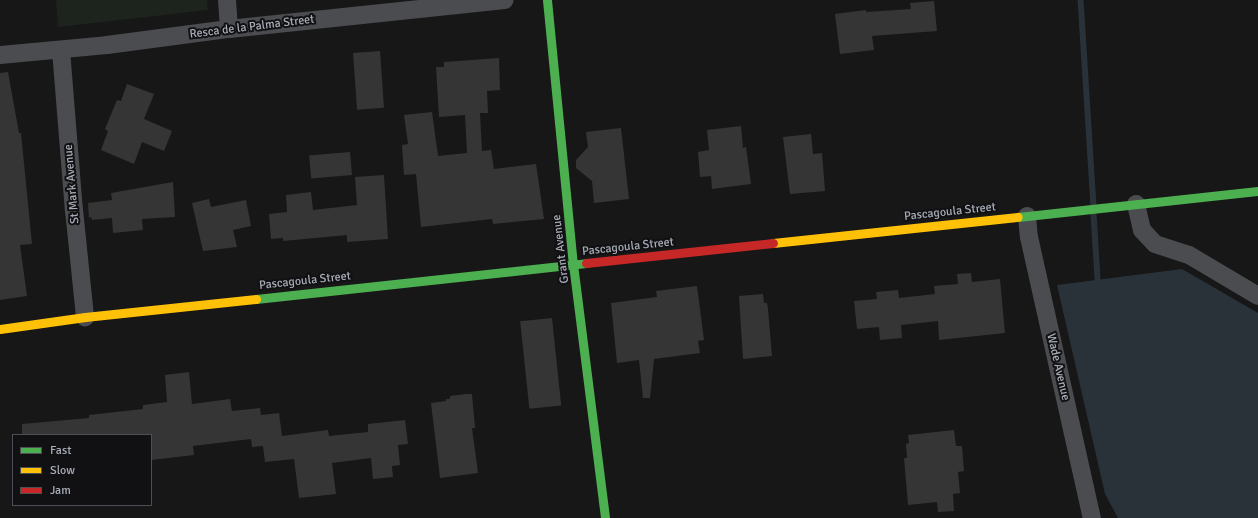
<!DOCTYPE html>
<html>
<head>
<meta charset="utf-8">
<style>
  body { margin:0 }
  #map { position:relative; width:1258px; height:518px; overflow:hidden; background:#171717; font-family:Signika,sans-serif }
  div>[style] { position:absolute }
  [style*='--x'] { left:calc(var(--x)*1px); top:calc(var(--y)*1px); width:calc(var(--w)*1px); rotate:calc(var(--a)*1deg) }
  .green>* { inset:0; background:#1d241e }
  .water>* { inset:0; background:#2a3239 }
  .stream>* { height:5.5px; margin:-2.75px; padding:0 2.75px; transform-origin:2.75px; border-radius:2.75px; background:#2a3239 }
  .building>* { inset:0; background:#353536; transform-origin:0 0 }
  .street>* { height:18px; margin:-9px; padding:0 9px; transform-origin:9px; border-radius:9px; background:#4b4c50 }
  .fast>* { height:9px; margin:-4.5px; padding:0 4.5px; transform-origin:4.5px; border-radius:4.5px; background:#4caf50 }
  .slow>* { height:9px; margin:-4.5px; padding:0 4.5px; transform-origin:4.5px; border-radius:4.5px; background:#ffc107 }
  .jam>* { height:9px; margin:-4.5px; padding:0 4.5px; transform-origin:4.5px; border-radius:4.5px; background:#c62828 }
  span { translate:-50% -50%; white-space:nowrap; text-align:center; line-height:1.15; -webkit-text-stroke:4px #111113; paint-order:stroke }
  .street-label { font-size:12px; color:#a8adb8 }
  .legend { position:absolute; left:12px; top:434px; width:140px; height:72px; box-sizing:border-box; background:#111113; border:1px solid #4d4f55; margin:0; padding:5px 7px; list-style:none; font-size:12px; color:#a8adb8 }
  .legend li { display:flex; align-items:center; gap:8px; height:20px }
  .legend b { width:20px; border:1px solid #4d4f55 }
</style>
</head>
<body>
<div id="map">
  <div class="green">
    <i style="clip-path:polygon(56px 0,207px 0,208px 10px,58px 27px)"></i>
  </div>
  <div class="water">
    <i style="clip-path:polygon(1182px 269px,1258px 313px,1258px 518px,1118px 518px,1105px 494px,1057px 285px)"></i>
  </div>
  <div class="stream">
    <i style="--x:1081;--y:0;--w:205;--a:86.4"></i>
    <i style="--x:1094;--y:214;--w:66;--a:86.5"></i>
  </div>
  <div class="building">
    <i style="clip-path:polygon(934px 1px,937px 31px,872px 36px,874px 50px,840px 54px,835px 14px,866px 10px,866px 12px,911px 9px,910px 3px)"></i>
    <i style="left:380px;top:51px;width:57px;height:27px;rotate:86deg"></i>
    <i style="clip-path:polygon(499px 58px,500px 90px,487px 91px,488px 113px,480px 113px,482px 151px,491px 150px,494px 169px,536px 164px,544px 219px,493px 224px,492px 219px,421px 227px,416px 174px,404px 175px,402px 145px,408px 144px,404px 115px,432px 112px,438px 156px,467px 153px,465px 115px,439px 117px,436px 67px,444px 67px,444px 62px)"></i>
    <i style="clip-path:polygon(8px 72px,19px 133px,21px 133px,32px 244px,20px 245px,27px 296px,0 300px,0 73px)"></i>
    <i style="clip-path:polygon(127px 84px,154px 94px,144px 119px,172px 131px,164px 151px,142px 142px,134px 164px,101px 150px,108px 131px,105px 129px,117px 100px,121px 101px)"></i>
    <i style="clip-path:polygon(741px 126px,743px 148px,746px 147px,751px 184px,712px 189px,711px 176px,700px 177px,698px 152px,709px 150px,707px 130px)"></i>
    <i style="clip-path:polygon(621px 128px,629px 199px,594px 203px,592px 181px,576px 168px,576px 160px,588px 147px,586px 132px)"></i>
    <i style="clip-path:polygon(811px 134px,813px 154px,822px 153px,825px 191px,790px 194px,783px 137px)"></i>
    <i style="left:350px;top:152px;width:23px;height:41px;rotate:85deg"></i>
    <i style="clip-path:polygon(384px 175px,388px 239px,347px 242px,347px 235px,283px 241px,283px 238px,271px 239px,269px 214px,287px 212px,286px 195px,311px 192px,313px 210px,357px 205px,355px 177px)"></i>
    <i style="clip-path:polygon(173px 182px,175px 217px,142px 219px,143px 230px,113px 233px,112px 218px,92px 220px,91px 217px,89px 218px,88px 203px,112px 200px,111px 193px)"></i>
    <i style="clip-path:polygon(209px 199px,211px 207px,246px 200px,251px 226px,233px 230px,237px 247px,203px 251px,192px 203px)"></i>
    <i style="clip-path:polygon(971px 273px,972px 282px,1000px 279px,1005px 333px,939px 340px,938px 321px,901px 325px,902px 338px,880px 340px,879px 327px,857px 329px,854px 301px,877px 299px,876px 292px,898px 290px,899px 298px,935px 294px,934px 286px,958px 284px,957px 274px)"></i>
    <i style="clip-path:polygon(697px 286px,704px 340px,698px 341px,700px 353px,654px 359px,650px 398px,643px 398px,639px 360px,617px 363px,611px 303px,657px 297px,656px 291px)"></i>
    <i style="clip-path:polygon(763px 294px,764px 303px,767px 303px,768px 309px,772px 356px,743px 359px,739px 296px)"></i>
    <i style="left:552px;top:318px;width:88px;height:32px;rotate:84deg"></i>
    <i style="clip-path:polygon(189px 372px,192px 404px,230px 399px,232px 411px,260px 408px,261px 415px,279px 413px,282px 436px,328px 430px,329px 436px,368px 432px,368px 424px,405px 420px,408px 444px,398px 445px,400px 465px,392px 466px,393px 477px,373px 479px,371px 458px,332px 463px,336px 494px,299px 498px,294px 459px,265px 462px,263px 446px,252px 447px,251px 439px,193px 446px,194px 455px,151px 460px,151px 435px,22px 435px,22px 424px,89px 418px,89px 415px,143px 409px,143px 405px,167px 402px,165px 375px)"></i>
    <i style="clip-path:polygon(466px 394px,472px 394px,475px 428px,472px 428px,478px 473px,440px 478px,431px 403px,446px 401px,446px 399px,450px 399px,450px 396px)"></i>
    <i style="clip-path:polygon(954px 430px,956px 446px,962px 446px,964px 471px,958px 472px,960px 493px,953px 494px,954px 511px,938px 512px,937px 502px,908px 505px,904px 458px,907px 458px,906px 444px,909px 443px,908px 435px)"></i>
  </div>
  <div class="street">
    <i style="--x:227;--y:0;--w:29;--a:86"></i>
    <i style="--x:61;--y:50;--w:161;--a:85.4"></i>
    <i style="--x:74;--y:210;--w:108;--a:84.1"></i>
    <i style="--x:0;--y:55;--w:107;--a:-5.3"></i>
    <i style="--x:107;--y:45;--w:123;--a:-7.5"></i>
    <i style="--x:229;--y:29;--w:277;--a:-6"></i>
    <i style="--x:1136;--y:204;--w:27;--a:77"></i>
    <i style="--x:1142;--y:230;--w:19;--a:47"></i>
    <i style="--x:1155;--y:244;--w:36;--a:18"></i>
    <i style="--x:1189;--y:255;--w:80;--a:30.7"></i>
    <i style="--x:1027;--y:216;--w:21;--a:85"></i>
    <i style="--x:1029;--y:237;--w:288;--a:77.4"></i>
  </div>
  <div class="fast">
    <i style="--x:547;--y:0;--w:265;--a:84.4"></i>
    <i style="--x:573;--y:264;--w:256;--a:82.8"></i>
    <i style="--x:1018;--y:217;--w:241;--a:-6.2"></i>
    <i style="--x:256;--y:299;--w:332;--a:-6.2"></i>
  </div>
  <div class="slow">
    <i style="--x:773;--y:243;--w:246;--a:-6.1"></i>
    <i style="--x:0;--y:329;--w:86;--a:-8"></i>
    <i style="--x:85;--y:317;--w:172;--a:-6"></i>
  </div>
  <div class="jam">
    <i style="--x:586;--y:263;--w:188;--a:-6.1"></i>
  </div>
  <div class="street-label">
    <span style="left:252px;top:27px;rotate:-7deg">Resca de la Palma Street</span>
    <span style="left:72px;top:184px;rotate:-95deg">St Mark Avenue</span>
    <span style="left:950px;top:212px;rotate:-6deg">Pascagoula Street</span>
    <span style="left:628px;top:247px;rotate:-6deg">Pascagoula Street</span>
    <span style="left:561px;top:249px;rotate:-97deg">Grant Avenue</span>
    <span style="left:305px;top:281px;rotate:-6deg">Pascagoula Street</span>
    <span style="left:1058px;top:367px;rotate:77deg">Wade Avenue</span>
  </div>
  <ul class="legend">
  <li><b style="height:5px;background:#4caf50"></b>Fast</li>
  <li><b style="height:5px;background:#ffc107"></b>Slow</li>
  <li><b style="height:5px;background:#c62828"></b>Jam</li>
  </ul>
</div>
</body>
</html>
